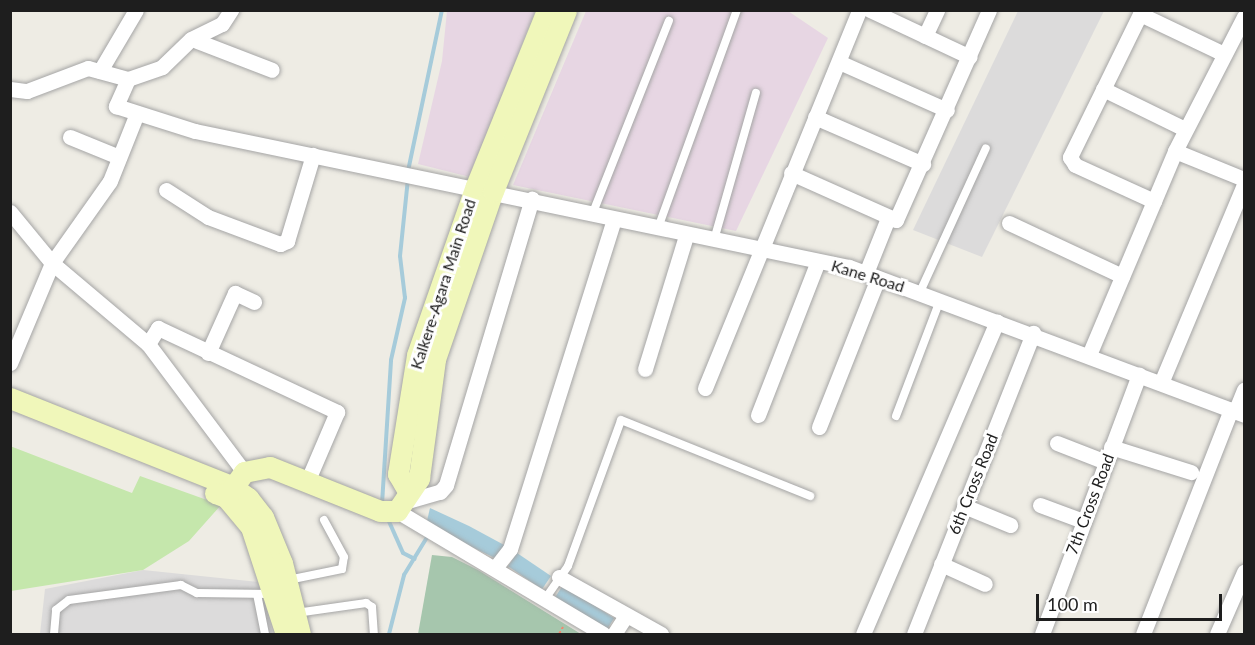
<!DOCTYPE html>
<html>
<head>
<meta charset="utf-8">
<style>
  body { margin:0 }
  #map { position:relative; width:1255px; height:645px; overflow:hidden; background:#eeece4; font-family:Lato,sans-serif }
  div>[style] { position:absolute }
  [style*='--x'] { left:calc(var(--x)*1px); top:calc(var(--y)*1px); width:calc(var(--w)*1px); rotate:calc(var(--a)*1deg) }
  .residential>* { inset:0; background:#dcdbdb }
  .industrial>* { inset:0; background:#e7d6e3 }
  .grass>* { inset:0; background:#c5e7ac }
  .cemetery>* { inset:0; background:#a6c6ad }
  .water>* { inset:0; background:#a6cbda; transform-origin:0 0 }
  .stream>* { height:4px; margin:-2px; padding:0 2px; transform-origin:2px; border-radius:2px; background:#a6cbda }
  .path>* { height:2px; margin-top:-1px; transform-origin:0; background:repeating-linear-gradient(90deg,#f38670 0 3px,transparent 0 6px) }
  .roads { filter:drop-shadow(0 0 2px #a5a5a5) drop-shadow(0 0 2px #a5a5a5) }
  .lane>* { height:8px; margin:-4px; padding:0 4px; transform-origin:4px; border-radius:4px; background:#fff }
  .street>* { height:15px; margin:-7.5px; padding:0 7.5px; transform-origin:7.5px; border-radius:7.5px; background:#fff }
  .secondary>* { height:21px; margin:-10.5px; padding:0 10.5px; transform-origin:10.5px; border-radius:10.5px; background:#f0f7ba }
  span { translate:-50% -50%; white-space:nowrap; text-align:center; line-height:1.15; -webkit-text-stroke:6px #fff; paint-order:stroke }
  .street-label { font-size:16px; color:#1e1e1e }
  .frame { position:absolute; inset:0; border:12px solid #1e1e1e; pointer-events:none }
  .scale { position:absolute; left:1036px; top:594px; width:186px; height:27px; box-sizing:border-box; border:3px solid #1e1e1e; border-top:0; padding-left:8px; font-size:18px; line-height:21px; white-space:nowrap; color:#1e1e1e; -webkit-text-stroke:4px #fff; paint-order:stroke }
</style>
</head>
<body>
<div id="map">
  <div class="residential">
    <i style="clip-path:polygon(1018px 11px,1104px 11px,982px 257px,913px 230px)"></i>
    <i style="clip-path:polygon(143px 570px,259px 582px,273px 634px,40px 634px,45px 589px)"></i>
  </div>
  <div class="industrial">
    <i style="clip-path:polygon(447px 11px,535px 11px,470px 177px,418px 164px,442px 61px)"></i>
    <i style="clip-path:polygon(586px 11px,788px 11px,828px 38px,736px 231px,513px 185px)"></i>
  </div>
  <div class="grass">
    <i style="clip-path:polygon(10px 446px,132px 493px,140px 476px,221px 505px,189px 541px,143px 570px,11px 591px)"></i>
  </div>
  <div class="cemetery">
    <i style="clip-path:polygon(432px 555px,452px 557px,478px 570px,581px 634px,418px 634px)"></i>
  </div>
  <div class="water">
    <i style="clip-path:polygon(430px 508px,469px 526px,506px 546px,497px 559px,426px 525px)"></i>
    <i style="left:517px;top:553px;width:41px;height:16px;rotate:34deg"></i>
    <i style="left:563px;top:585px;width:61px;height:16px;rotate:33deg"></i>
  </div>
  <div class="stream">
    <i style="--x:408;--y:171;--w:165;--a:-78.1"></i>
    <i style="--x:382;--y:504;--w:144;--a:-86.4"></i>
    <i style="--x:391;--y:360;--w:64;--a:-77.3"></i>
    <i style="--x:405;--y:298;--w:42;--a:-96.8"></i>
    <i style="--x:400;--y:256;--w:78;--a:-84.1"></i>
    <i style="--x:387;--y:517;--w:39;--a:66"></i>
    <i style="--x:403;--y:553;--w:13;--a:27"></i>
    <i style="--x:389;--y:634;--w:61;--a:-75.7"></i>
    <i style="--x:404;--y:575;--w:48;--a:-58.6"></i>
  </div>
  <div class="path">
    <i style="--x:559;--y:634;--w:8;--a:-60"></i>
  </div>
  <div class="roads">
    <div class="lane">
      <i style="--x:592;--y:215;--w:209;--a:-68.4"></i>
      <i style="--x:658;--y:228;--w:232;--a:-70.1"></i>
      <i style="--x:714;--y:240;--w:153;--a:-74.1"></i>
      <i style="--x:920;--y:292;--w:158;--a:-65.4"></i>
      <i style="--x:896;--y:416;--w:124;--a:-69.2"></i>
      <i style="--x:288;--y:580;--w:55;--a:-11.5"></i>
      <i style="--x:342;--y:569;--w:12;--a:-81"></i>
      <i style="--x:344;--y:557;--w:42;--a:-118.4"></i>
      <i style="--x:257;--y:594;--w:41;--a:78.7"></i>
      <i style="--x:545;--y:599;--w:40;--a:-55.1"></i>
      <i style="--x:568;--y:566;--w:155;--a:-70"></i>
      <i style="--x:621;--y:420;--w:204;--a:21.9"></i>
      <i style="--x:296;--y:613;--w:71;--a:-8.1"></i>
      <i style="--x:366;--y:603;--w:7;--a:34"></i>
      <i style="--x:372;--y:607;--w:27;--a:86"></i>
      <i style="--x:54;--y:634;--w:24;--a:-85"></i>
      <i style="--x:56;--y:610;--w:16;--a:-38"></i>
      <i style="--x:69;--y:600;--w:113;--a:-7.6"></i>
      <i style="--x:181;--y:585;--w:18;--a:27"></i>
      <i style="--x:197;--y:593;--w:74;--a:0.8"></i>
    </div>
    <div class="street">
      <i style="--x:870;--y:10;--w:110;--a:25.2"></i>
      <i style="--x:1142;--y:10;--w:164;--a:116.1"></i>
      <i style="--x:1070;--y:157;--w:9;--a:58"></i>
      <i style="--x:1075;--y:165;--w:87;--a:24.5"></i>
      <i style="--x:1140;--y:14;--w:93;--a:25.5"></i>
      <i style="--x:925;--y:36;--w:29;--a:-65"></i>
      <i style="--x:197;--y:41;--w:80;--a:21.1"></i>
      <i style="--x:839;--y:62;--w:118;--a:24"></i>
      <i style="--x:100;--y:71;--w:71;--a:-59.5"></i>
      <i style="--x:128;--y:79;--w:30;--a:114"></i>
      <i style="--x:116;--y:106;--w:83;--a:17.6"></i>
      <i style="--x:195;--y:131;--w:668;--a:11.75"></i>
      <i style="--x:849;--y:267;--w:422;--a:20.5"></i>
      <i style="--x:10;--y:89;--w:17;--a:7"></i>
      <i style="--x:27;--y:91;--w:65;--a:-20.7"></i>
      <i style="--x:88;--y:68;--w:41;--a:15.4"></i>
      <i style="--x:128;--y:79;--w:36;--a:-19"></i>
      <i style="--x:162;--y:67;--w:40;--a:-44"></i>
      <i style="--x:191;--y:39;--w:34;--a:-26"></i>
      <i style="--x:222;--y:24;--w:17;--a:-57"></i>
      <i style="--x:1103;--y:89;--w:91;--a:26"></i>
      <i style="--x:815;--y:117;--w:118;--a:23.5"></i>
      <i style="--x:70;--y:137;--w:53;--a:22.2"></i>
      <i style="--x:1175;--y:151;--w:74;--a:22.1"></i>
      <i style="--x:791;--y:173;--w:115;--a:24.1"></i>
      <i style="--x:896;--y:220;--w:230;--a:-66.1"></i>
      <i style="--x:166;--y:190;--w:50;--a:32.7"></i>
      <i style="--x:208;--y:217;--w:77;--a:20.6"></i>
      <i style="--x:280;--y:244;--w:8;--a:-23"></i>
      <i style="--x:287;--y:241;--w:90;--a:-73.2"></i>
      <i style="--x:10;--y:212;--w:66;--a:50.5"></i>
      <i style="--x:52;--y:263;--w:126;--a:40.2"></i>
      <i style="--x:148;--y:344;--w:160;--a:53.1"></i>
      <i style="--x:1009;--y:223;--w:125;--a:25.1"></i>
      <i style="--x:866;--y:273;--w:59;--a:-68.2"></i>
      <i style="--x:148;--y:344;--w:19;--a:-58"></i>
      <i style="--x:158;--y:328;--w:198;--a:25.1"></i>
      <i style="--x:337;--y:412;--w:76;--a:113.2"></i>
      <i style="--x:208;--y:353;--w:66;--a:-65.8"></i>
      <i style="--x:235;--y:293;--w:21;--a:25"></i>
      <i style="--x:1089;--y:355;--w:221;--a:-67.1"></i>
      <i style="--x:1175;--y:151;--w:151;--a:-62.8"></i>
      <i style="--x:10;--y:363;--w:108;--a:-67.2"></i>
      <i style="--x:52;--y:263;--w:100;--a:-54.7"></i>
      <i style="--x:110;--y:181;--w:73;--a:-68.3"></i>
      <i style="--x:645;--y:369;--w:139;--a:-72.9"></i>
      <i style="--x:1161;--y:383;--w:215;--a:-67.3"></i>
      <i style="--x:705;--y:388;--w:408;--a:-67.8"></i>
      <i style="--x:1235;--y:412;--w:24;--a:-68"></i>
      <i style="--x:758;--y:415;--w:165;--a:-68.7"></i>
      <i style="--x:819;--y:427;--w:160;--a:-68.4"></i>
      <i style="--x:1057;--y:443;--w:53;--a:21.2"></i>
      <i style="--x:1111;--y:447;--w:84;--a:17.4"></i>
      <i style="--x:404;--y:502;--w:37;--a:-16"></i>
      <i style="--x:440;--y:492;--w:9;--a:-49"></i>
      <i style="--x:446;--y:485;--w:299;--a:-73.3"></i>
      <i style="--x:1040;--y:505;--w:46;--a:20.4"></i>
      <i style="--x:964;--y:506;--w:50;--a:22.4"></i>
      <i style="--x:397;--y:511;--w:240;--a:30.8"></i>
      <i style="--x:941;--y:564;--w:48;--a:24.4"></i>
      <i style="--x:495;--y:568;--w:24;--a:-52"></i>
      <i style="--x:510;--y:549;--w:345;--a:-72.5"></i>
      <i style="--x:559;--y:577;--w:117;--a:29.2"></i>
      <i style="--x:614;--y:634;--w:20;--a:-57"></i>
      <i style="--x:863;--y:634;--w:340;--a:-66.8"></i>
      <i style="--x:914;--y:634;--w:324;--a:-68.4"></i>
      <i style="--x:1042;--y:634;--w:277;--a:-69.5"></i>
      <i style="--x:1143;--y:634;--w:241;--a:-68.6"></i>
      <i style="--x:1217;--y:634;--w:68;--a:-66.5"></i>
    </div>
    <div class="secondary">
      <i style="--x:10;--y:398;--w:238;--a:21.7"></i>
      <i style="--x:231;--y:486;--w:21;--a:35"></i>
      <i style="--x:248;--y:498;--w:24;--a:52"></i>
      <i style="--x:263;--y:517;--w:50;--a:67.6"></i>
      <i style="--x:282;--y:563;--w:73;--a:75.8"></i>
      <i style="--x:408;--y:491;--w:20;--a:-120"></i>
      <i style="--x:398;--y:474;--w:121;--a:-80.9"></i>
      <i style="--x:417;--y:355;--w:179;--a:-70.8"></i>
      <i style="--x:476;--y:186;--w:190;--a:-68"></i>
      <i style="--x:215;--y:493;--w:12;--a:20"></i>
      <i style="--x:226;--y:497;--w:39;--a:50"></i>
      <i style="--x:251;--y:527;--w:113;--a:71.9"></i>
      <i style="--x:226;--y:497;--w:31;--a:-54"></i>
      <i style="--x:244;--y:472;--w:26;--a:-11"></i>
      <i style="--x:270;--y:467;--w:118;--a:21.8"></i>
      <i style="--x:380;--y:511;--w:17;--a:0"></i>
      <i style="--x:397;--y:511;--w:40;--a:-56"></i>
      <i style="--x:419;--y:478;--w:120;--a:-82.3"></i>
      <i style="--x:435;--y:359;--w:178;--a:-71"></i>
      <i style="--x:493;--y:191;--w:195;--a:-68"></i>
    </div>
  </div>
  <div class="street-label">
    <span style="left:868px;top:276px;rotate:17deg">Kane Road</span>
    <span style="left:443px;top:284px;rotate:-72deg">Kalkere-Agara Main Road</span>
    <span style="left:973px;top:484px;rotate:-68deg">6th Cross Road</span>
    <span style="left:1090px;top:504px;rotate:-69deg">7th Cross Road</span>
  </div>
  <div class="frame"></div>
  <div class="scale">100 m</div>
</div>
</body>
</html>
